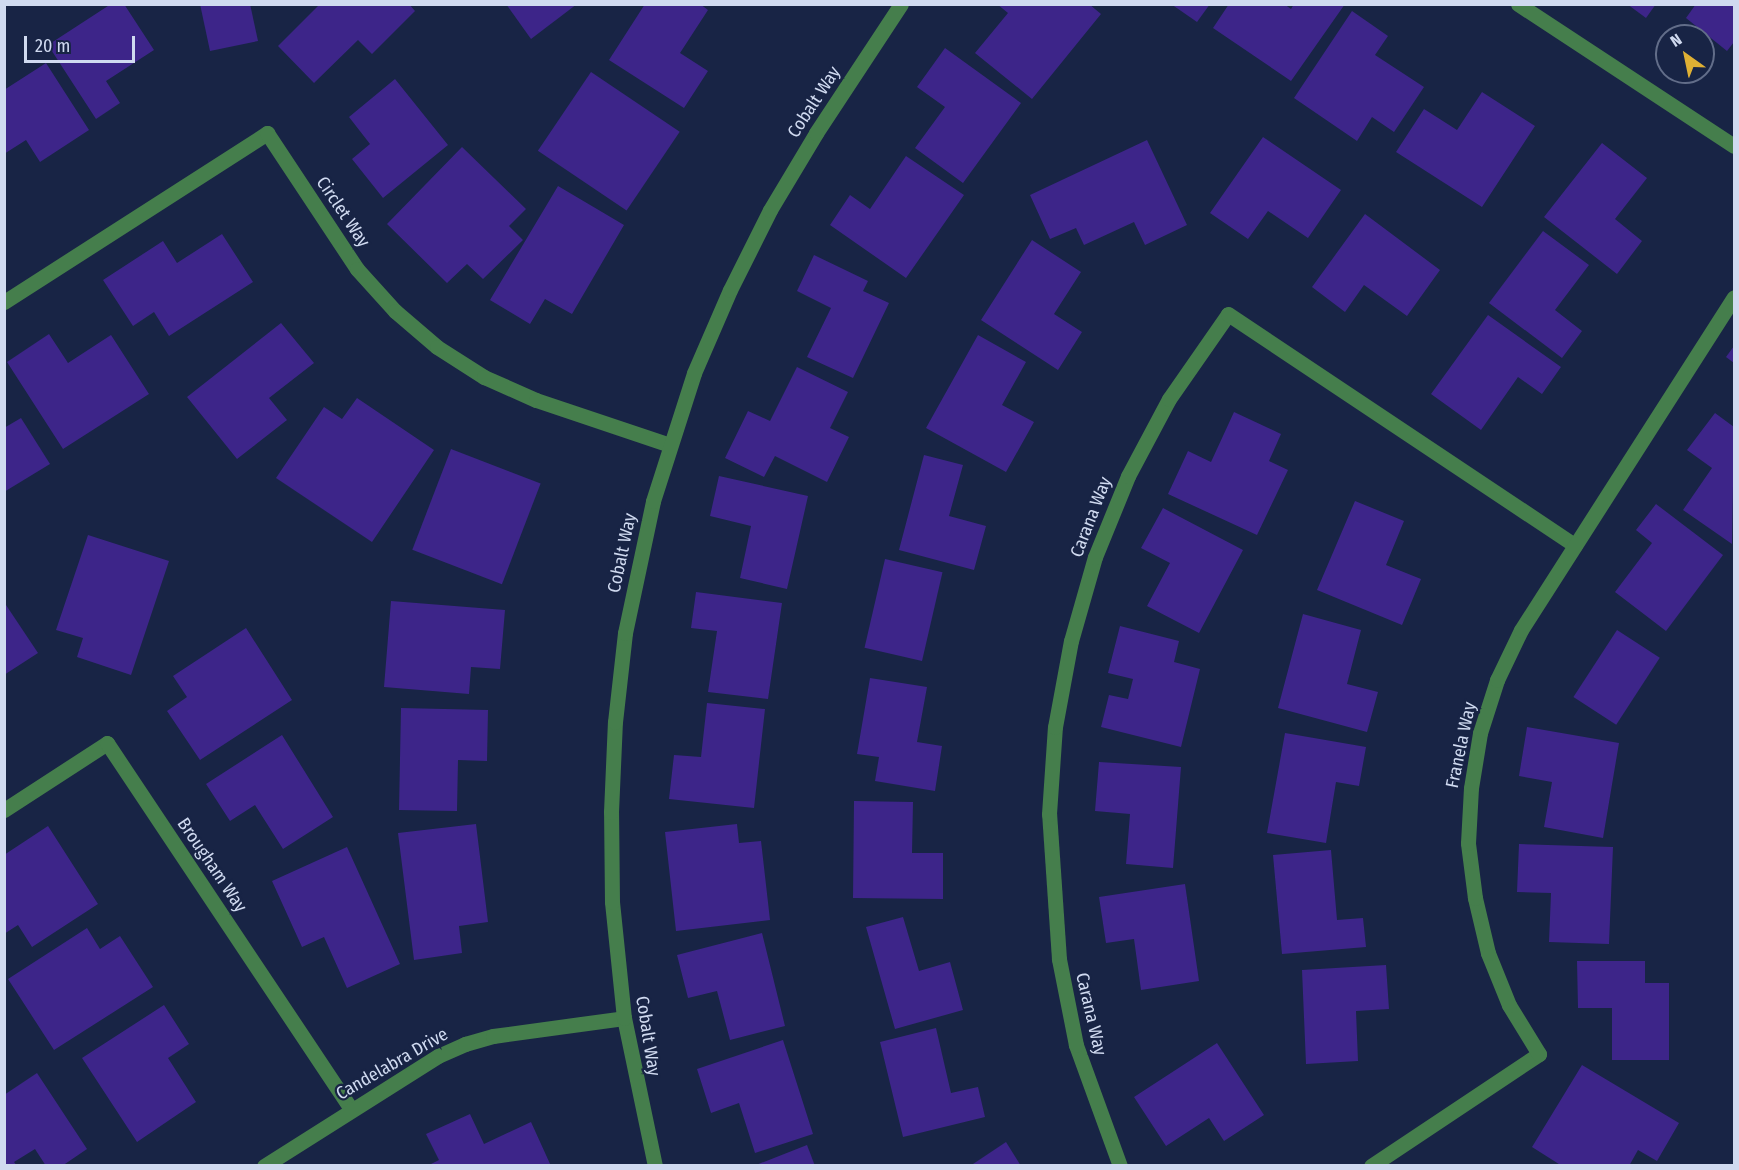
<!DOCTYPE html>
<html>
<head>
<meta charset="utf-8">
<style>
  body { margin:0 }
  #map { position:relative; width:1739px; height:1170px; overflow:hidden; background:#182445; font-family:"Fira Sans Condensed",sans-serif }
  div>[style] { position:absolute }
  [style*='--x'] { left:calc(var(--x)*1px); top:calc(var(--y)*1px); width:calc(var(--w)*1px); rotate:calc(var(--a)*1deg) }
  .building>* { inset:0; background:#3d2589; transform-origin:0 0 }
  .minor>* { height:15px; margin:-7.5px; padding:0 7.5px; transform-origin:7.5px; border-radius:7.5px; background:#457e4c }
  span { translate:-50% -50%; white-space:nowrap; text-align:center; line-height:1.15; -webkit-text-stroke:4.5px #182445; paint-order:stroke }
  .street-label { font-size:18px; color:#d0daf0 }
  .frame { position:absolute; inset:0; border:6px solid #d0daf0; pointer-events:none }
  .north { position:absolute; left:1655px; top:24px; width:60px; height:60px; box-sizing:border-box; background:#182445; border:2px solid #626d89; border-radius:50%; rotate:327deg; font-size:16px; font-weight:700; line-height:24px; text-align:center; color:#d0daf0 }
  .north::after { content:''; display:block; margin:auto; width:21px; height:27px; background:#dfb034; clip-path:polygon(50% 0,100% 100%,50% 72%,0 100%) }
  .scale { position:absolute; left:24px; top:36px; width:111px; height:27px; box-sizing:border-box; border:3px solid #d0daf0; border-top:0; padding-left:8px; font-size:18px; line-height:21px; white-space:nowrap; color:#d0daf0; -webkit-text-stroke:4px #182445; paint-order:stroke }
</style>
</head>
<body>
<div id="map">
  <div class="building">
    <i style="clip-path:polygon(111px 4px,124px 4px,154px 50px,106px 81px,120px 103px,96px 119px,48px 45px)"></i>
    <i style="clip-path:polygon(200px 4px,250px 4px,258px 41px,210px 51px)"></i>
    <i style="clip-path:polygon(320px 4px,409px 4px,415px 11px,372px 54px,358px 40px,314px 83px,278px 46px)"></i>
    <i style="clip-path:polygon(506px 4px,577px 4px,531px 39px)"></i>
    <i style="clip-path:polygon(645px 4px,700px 4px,708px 10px,680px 53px,708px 71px,684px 108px,609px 60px)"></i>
    <i style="clip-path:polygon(997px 4px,1089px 4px,1101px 14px,1032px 99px,975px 53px,1008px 13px)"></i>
    <i style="clip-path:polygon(1171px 4px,1210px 4px,1197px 22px)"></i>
    <i style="clip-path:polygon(1229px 4px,1284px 4px,1291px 9px,1294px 4px,1345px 4px,1291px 81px,1213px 28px)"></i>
    <i style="clip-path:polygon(1627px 4px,1656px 4px,1646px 18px)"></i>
    <i style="clip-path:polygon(1696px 4px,1734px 4px,1734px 42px,1727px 51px,1686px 18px)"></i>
    <i style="clip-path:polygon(1352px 11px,1388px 36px,1375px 55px,1424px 87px,1394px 132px,1372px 117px,1357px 141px,1294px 98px)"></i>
    <i style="clip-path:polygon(945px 48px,1021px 103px,963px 183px,915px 148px,945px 107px,917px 87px)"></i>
    <i style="clip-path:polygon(46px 63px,89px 130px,40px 162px,26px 140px,4px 154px,4px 90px)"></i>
    <i style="left:591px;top:72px;width:107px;height:95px;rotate:34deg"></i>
    <i style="clip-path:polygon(395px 79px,448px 145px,383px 198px,352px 159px,370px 144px,349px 117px)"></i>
    <i style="clip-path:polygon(1482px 92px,1535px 126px,1482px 207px,1396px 152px,1424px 109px,1457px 130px)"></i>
    <i style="clip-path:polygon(1263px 137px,1341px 190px,1308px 238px,1268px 211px,1248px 239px,1210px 213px)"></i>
    <i style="clip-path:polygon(1147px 140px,1187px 225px,1145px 245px,1134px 222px,1084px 245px,1076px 228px,1050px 239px,1030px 195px)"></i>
    <i style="clip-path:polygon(1602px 143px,1647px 178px,1615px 219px,1642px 241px,1617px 274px,1544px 217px)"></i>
    <i style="clip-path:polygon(462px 147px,526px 209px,509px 226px,523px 240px,483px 279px,467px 264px,447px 283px,387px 224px)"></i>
    <i style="clip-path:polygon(906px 156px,964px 195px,906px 278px,830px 225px,850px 195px,870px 209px)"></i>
    <i style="clip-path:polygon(558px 186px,624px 225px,572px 314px,545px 299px,530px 324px,490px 300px)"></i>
    <i style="clip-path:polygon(1365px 214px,1440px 270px,1407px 316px,1364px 285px,1345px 312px,1312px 287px)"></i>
    <i style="clip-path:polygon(1543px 231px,1589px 265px,1555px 310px,1582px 331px,1562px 358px,1489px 303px)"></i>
    <i style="clip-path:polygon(222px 234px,253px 282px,169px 336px,154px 312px,133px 326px,103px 280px,163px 241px,177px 263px)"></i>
    <i style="clip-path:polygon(1032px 240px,1081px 272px,1054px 314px,1082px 332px,1058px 370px,981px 320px)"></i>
    <i style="clip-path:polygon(814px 255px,868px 281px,863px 291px,889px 303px,853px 378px,807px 357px,831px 308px,797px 291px)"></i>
    <i style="clip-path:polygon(1488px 315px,1561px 367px,1542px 394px,1518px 377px,1481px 430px,1431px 394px)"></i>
    <i style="clip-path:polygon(281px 323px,314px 363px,269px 398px,287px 420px,237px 459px,187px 397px)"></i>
    <i style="clip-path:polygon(49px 334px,68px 363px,111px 335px,149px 394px,63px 449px,7px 362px)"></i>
    <i style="clip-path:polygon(978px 335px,1026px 362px,1002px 405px,1034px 422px,1006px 472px,926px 428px)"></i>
    <i style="clip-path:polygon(1734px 346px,1734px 363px,1726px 357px)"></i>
    <i style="clip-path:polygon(797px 367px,848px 392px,830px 428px,849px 437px,827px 482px,775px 456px,764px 477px,725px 458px,748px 411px,770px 421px)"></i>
    <i style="clip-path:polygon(357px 398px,434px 450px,372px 542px,276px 478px,324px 407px,342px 419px)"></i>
    <i style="clip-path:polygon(1234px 412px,1281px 434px,1269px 461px,1288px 470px,1257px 535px,1168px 494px,1188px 451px,1211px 462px)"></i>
    <i style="clip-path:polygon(1715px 413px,1734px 427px,1732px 544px,1683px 510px,1712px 468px,1687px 450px)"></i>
    <i style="clip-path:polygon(21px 418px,50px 464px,4px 492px,4px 428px)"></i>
    <i style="left:451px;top:449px;width:96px;height:108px;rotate:21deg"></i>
    <i style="clip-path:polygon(924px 455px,963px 465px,949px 516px,986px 526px,974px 570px,899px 550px)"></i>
    <i style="clip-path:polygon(719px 476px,808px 496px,787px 589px,740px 578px,751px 526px,710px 516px)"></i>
    <i style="clip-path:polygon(1355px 501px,1404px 521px,1386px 565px,1421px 579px,1402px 625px,1317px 590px)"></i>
    <i style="clip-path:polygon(1656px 504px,1723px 555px,1666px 631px,1615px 592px,1652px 543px,1636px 530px)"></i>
    <i style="clip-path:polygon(1163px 508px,1243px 550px,1199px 633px,1147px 606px,1170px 563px,1141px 548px)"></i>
    <i style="clip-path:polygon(88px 535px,169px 561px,131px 675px,77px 657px,83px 638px,56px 630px)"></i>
    <i style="left:885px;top:559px;width:59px;height:91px;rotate:13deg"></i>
    <i style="clip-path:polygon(696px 592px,782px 603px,768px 699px,708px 692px,717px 631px,691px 628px)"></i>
    <i style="clip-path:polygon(391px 601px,505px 610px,500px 669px,471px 667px,469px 694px,384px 687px)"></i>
    <i style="clip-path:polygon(4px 602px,38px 653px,4px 675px)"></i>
    <i style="clip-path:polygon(1303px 614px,1361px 630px,1347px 684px,1378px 692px,1367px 732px,1278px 708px)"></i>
    <i style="clip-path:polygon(1120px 626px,1179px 641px,1174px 662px,1200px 669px,1181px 747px,1101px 727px,1109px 695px,1128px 699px,1133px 679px,1108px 673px)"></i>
    <i style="clip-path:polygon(246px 628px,292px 700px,200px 760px,167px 711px,187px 697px,173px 676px)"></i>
    <i style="left:1617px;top:630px;width:51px;height:80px;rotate:33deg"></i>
    <i style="clip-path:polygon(870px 678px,927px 687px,917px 742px,942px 746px,935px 791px,875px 781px,879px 757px,857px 754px)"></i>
    <i style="clip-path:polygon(707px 703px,765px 709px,754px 808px,669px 799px,674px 755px,701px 757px)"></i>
    <i style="clip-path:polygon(401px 708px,488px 710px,487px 761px,458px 760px,457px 811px,399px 810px)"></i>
    <i style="clip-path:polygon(1527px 727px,1619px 743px,1603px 838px,1544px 827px,1552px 782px,1519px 776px)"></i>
    <i style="clip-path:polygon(1285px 733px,1366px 747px,1359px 786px,1336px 782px,1326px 843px,1267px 833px)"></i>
    <i style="clip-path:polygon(282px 735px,333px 817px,283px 849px,255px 805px,230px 821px,206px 784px)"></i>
    <i style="clip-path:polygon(1099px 762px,1181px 767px,1173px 868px,1126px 864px,1130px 814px,1095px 811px)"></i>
    <i style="clip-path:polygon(854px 801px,913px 802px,912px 853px,943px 853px,943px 899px,853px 898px)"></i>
    <i style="clip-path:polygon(476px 824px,488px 922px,459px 926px,462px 953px,414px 960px,398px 833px)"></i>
    <i style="clip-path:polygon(737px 824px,739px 843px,761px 841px,770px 920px,676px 931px,665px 832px)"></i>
    <i style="clip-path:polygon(48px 826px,98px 904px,32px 947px,18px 925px,4px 934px,4px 855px)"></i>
    <i style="clip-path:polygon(1519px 844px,1613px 847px,1609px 944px,1549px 942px,1551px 893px,1517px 892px)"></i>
    <i style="clip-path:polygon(347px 847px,400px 964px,347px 988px,324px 937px,302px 947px,272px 881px)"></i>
    <i style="clip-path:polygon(1331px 850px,1337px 920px,1363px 918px,1366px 947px,1282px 954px,1273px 855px)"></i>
    <i style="clip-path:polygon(1185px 884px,1199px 981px,1141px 990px,1134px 939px,1106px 943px,1099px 897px)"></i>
    <i style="clip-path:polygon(903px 917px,919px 971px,950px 962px,963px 1010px,895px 1029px,866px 927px)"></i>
    <i style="clip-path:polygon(87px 928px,100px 949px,120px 936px,153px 987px,54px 1050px,8px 979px)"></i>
    <i style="clip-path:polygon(762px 933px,785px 1026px,730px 1040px,717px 991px,688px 998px,677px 955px)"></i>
    <i style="clip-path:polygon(1577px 961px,1645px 961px,1645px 983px,1669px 983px,1669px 1060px,1612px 1060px,1612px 1008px,1578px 1008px)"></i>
    <i style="clip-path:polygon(1386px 965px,1389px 1009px,1356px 1011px,1358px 1061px,1306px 1064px,1302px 970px)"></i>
    <i style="clip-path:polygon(164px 1005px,189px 1044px,168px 1058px,196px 1102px,137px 1142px,82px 1058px)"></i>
    <i style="clip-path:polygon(936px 1028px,951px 1093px,978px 1087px,985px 1117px,903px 1137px,880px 1042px)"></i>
    <i style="clip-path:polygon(783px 1040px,813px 1134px,755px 1153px,739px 1103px,711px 1113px,697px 1069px)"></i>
    <i style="clip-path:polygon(1217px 1043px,1264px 1115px,1224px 1141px,1209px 1118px,1166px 1146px,1134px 1097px)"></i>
    <i style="clip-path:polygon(1582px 1065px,1679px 1123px,1657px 1161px,1638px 1150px,1629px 1166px,1562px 1166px,1532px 1147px)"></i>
    <i style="clip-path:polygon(37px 1073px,87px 1149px,62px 1166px,46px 1166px,35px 1149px,14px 1162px,17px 1166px,4px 1166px,4px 1095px)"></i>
    <i style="clip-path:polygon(470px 1114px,484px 1144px,531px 1122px,551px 1166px,427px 1166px,439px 1160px,426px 1134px)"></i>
    <i style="clip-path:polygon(1006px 1142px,1021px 1166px,970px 1166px)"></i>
    <i style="clip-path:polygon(807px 1145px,815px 1166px,756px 1166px,756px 1165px)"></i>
  </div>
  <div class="minor">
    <i style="--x:1518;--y:4;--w:258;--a:33.3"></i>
    <i style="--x:4;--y:302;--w:313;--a:-32.7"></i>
    <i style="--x:267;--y:133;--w:163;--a:56.5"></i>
    <i style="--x:357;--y:269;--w:57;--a:47.9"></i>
    <i style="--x:395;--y:311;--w:55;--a:40.6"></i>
    <i style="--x:437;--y:347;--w:56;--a:32.6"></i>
    <i style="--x:484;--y:377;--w:57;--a:23.9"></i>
    <i style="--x:536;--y:400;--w:141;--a:18.6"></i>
    <i style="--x:4;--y:810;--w:123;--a:-33"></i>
    <i style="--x:107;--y:743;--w:440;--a:56.3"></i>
    <i style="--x:264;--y:1166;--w:206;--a:-32.3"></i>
    <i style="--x:438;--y:1056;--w:30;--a:-24"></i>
    <i style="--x:465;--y:1044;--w:29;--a:-16"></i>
    <i style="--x:493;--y:1036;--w:132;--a:-7.8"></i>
    <i style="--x:655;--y:1166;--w:151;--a:-101.8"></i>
    <i style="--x:624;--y:1018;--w:117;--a:-95.9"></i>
    <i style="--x:612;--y:902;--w:90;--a:-90.6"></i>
    <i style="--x:611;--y:812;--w:90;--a:-87.5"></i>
    <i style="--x:615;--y:722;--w:90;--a:-83.6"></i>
    <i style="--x:625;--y:633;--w:135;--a:-78"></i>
    <i style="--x:653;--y:501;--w:134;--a:-72.2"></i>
    <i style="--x:694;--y:373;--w:90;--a:-66.6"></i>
    <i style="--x:730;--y:290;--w:89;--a:-63.4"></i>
    <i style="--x:770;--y:210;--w:90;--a:-59.1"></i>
    <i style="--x:816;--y:133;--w:154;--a:-56.6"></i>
    <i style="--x:1120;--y:1166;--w:129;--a:-110"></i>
    <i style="--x:1076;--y:1045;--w:88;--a:-101.2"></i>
    <i style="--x:1059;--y:959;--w:145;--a:-93.9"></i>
    <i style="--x:1049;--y:814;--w:87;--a:-86.1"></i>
    <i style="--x:1055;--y:727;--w:87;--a:-79.5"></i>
    <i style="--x:1071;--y:641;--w:87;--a:-74.1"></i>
    <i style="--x:1095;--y:557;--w:87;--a:-67.8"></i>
    <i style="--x:1128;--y:476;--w:87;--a:-62"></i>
    <i style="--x:1169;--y:399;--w:103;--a:-55.2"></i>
    <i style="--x:1228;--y:314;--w:417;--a:33.7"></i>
    <i style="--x:1371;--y:1166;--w:202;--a:-33.7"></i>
    <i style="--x:1539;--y:1054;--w:57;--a:-121.5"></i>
    <i style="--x:1509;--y:1005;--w:56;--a:-112"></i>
    <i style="--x:1488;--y:953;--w:57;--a:-103.3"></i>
    <i style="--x:1475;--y:898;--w:55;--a:-97.3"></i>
    <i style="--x:1468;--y:843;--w:55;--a:-86.9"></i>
    <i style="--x:1471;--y:788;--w:56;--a:-80.7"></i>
    <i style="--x:1480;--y:733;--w:56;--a:-72.2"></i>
    <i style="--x:1497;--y:680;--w:55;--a:-64.4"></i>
    <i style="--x:1521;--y:630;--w:395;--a:-57.4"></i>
  </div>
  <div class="street-label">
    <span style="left:814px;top:102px;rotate:-57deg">Cobalt Way</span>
    <span style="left:343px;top:212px;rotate:56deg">Circlet Way</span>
    <span style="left:1091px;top:517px;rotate:-69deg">Carana Way</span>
    <span style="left:622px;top:553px;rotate:-78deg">Cobalt Way</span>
    <span style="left:1461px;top:745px;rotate:-78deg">Franela Way</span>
    <span style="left:212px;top:865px;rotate:56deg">Brougham Way</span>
    <span style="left:1091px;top:1014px;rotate:77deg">Carana Way</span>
    <span style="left:648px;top:1036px;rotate:81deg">Cobalt Way</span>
    <span style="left:392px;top:1064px;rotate:-30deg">Candelabra Drive</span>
  </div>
  <div class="frame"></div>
  <div class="north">N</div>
  <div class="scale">20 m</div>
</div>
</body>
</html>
